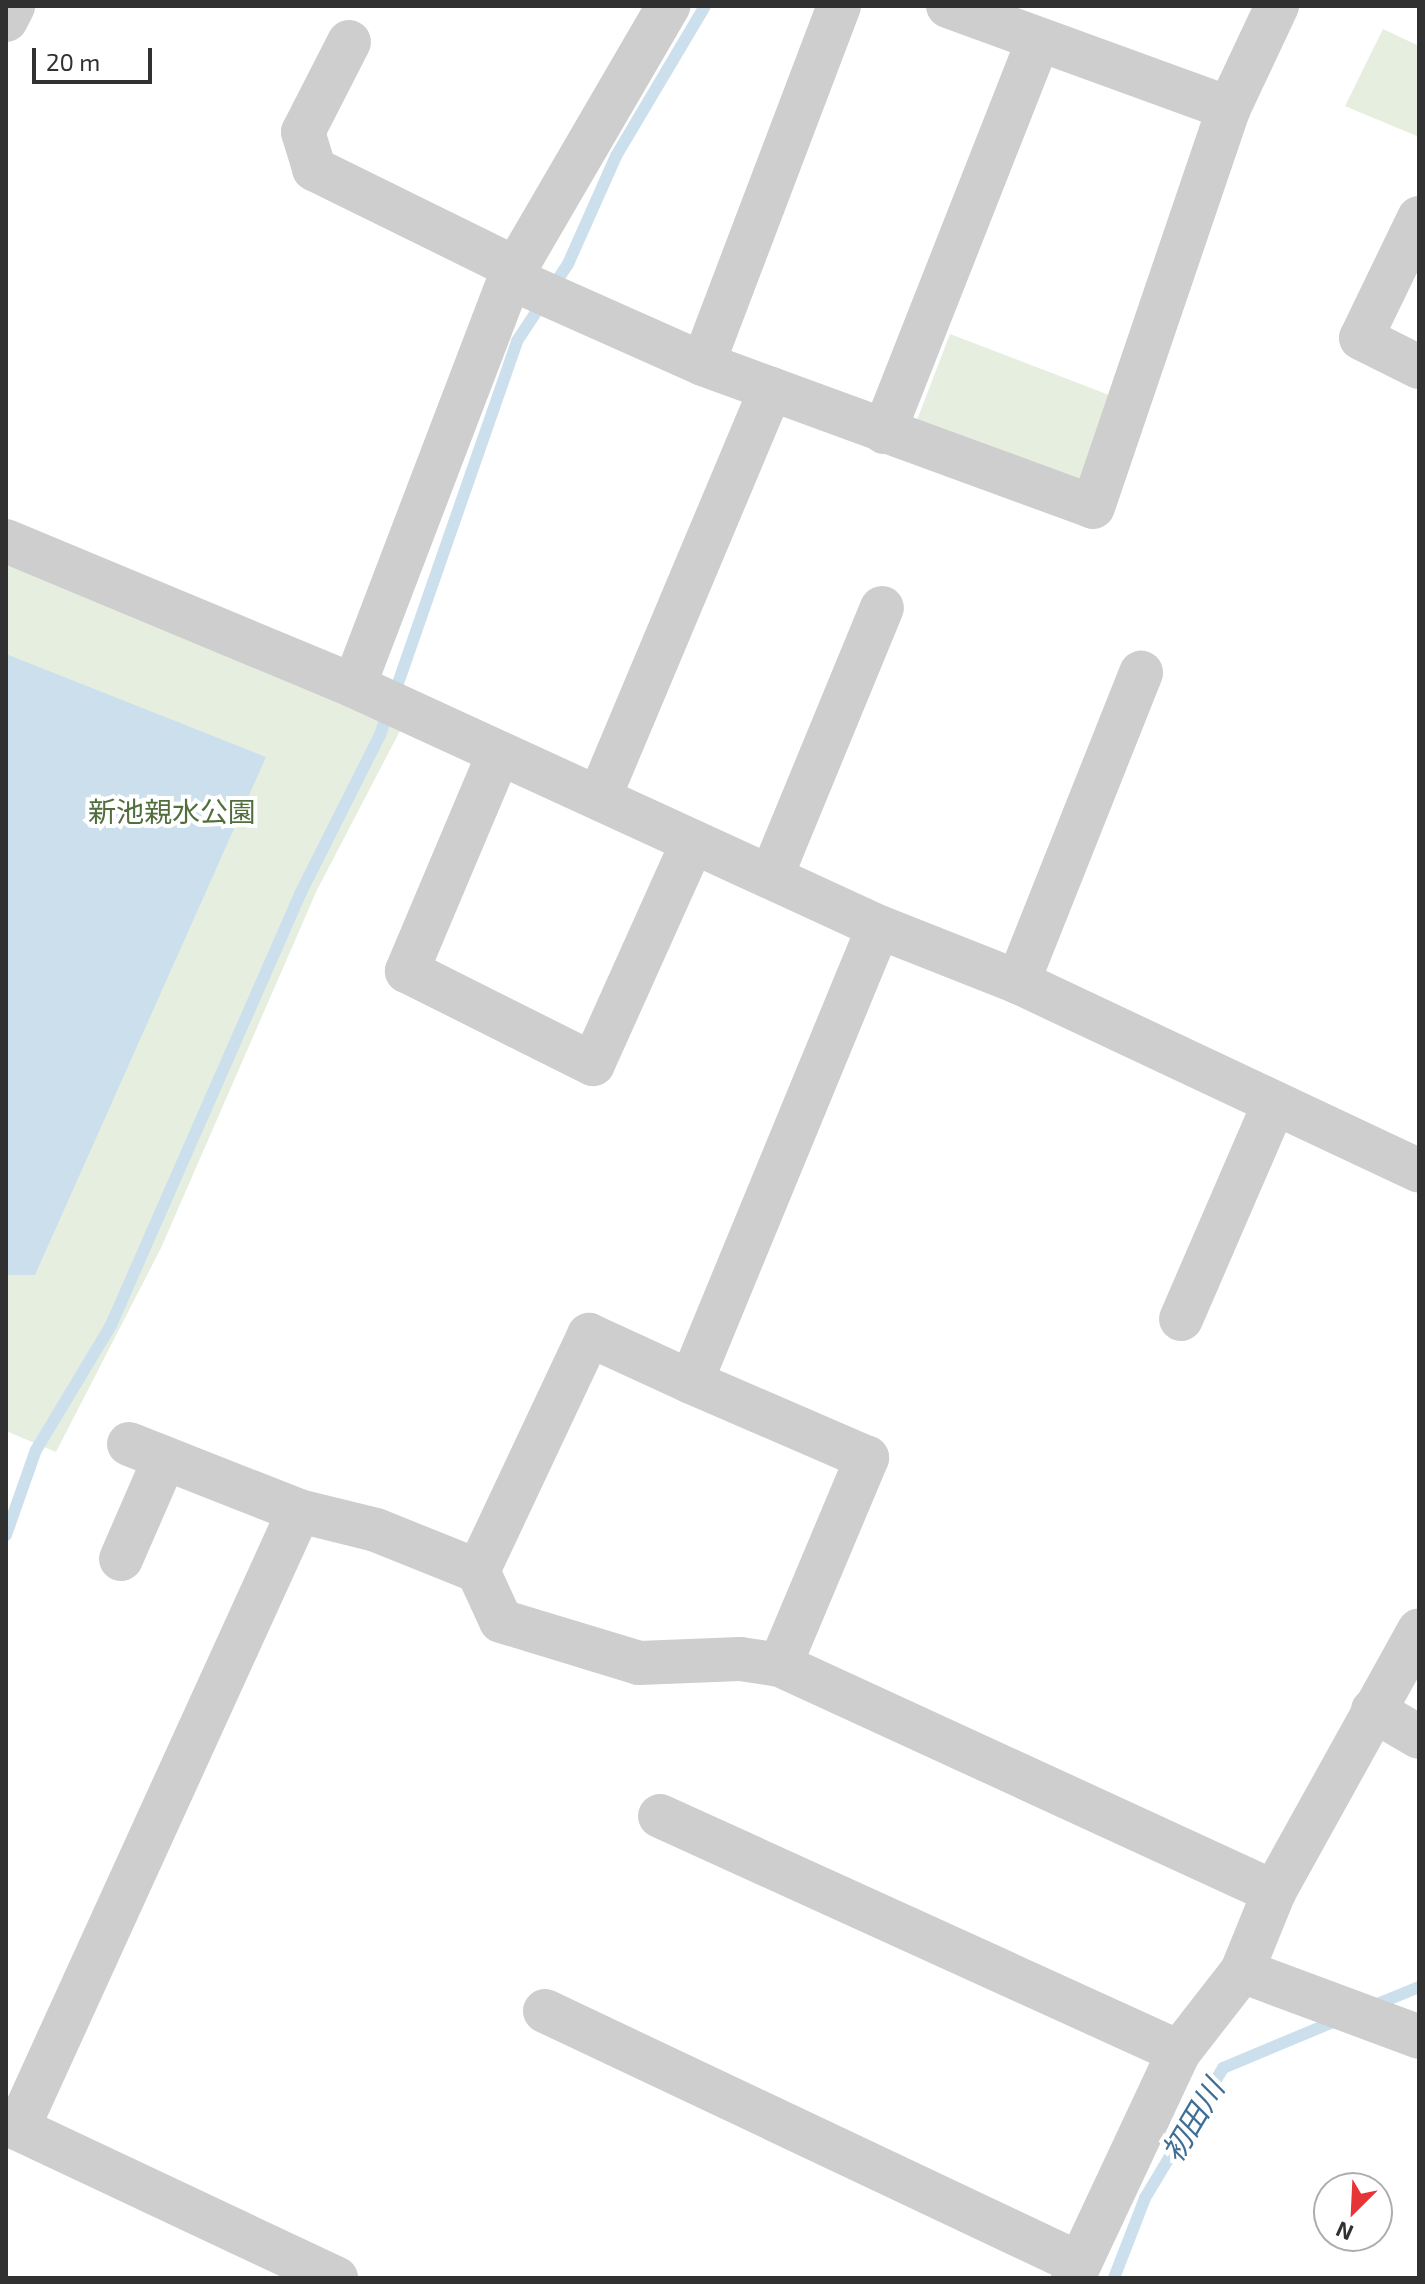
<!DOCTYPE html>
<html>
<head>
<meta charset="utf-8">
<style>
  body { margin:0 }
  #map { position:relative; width:1425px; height:2284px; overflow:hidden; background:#fff; font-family:"Exo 2","Noto Sans JP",sans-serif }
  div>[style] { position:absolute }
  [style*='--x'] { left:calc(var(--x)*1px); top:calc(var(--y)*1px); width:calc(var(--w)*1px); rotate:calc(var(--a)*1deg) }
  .green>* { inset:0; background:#e6eee0; transform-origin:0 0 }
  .water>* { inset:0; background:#ccdfed }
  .stream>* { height:12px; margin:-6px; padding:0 6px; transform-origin:6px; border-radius:6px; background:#ccdfed }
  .minor>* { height:44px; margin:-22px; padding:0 22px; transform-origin:22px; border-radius:22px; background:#cecece }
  span { translate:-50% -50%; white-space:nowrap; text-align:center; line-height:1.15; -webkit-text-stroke:8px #fff; paint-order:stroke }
  .park-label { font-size:28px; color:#516e3d }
  .water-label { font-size:30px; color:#3d6e95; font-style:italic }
  .frame { position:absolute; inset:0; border:8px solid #313131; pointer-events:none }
  .north { position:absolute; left:1313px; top:2172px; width:80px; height:80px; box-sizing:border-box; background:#fff; border:2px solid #adadad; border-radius:50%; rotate:204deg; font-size:22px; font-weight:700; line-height:32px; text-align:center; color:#313131 }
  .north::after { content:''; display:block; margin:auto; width:28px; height:36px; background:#e73437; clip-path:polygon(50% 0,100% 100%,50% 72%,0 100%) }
  .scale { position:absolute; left:32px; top:48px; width:120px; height:36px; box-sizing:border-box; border:4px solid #313131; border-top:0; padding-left:10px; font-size:24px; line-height:28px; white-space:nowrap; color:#313131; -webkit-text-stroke:6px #fff; paint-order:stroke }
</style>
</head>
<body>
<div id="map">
  <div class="green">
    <i style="clip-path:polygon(1383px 29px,1419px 46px,1419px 137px,1345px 106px)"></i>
    <i style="left:950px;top:334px;width:178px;height:106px;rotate:21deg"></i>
    <i style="clip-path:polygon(6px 561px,402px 727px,317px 890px,161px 1248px,56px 1452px,6px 1431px)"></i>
  </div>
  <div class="water">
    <i style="clip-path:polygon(6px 654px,266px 757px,35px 1275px,6px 1275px)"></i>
  </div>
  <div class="stream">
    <i style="--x:6;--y:1535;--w:90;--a:-70.6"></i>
    <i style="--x:36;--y:1450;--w:146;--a:-59"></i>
    <i style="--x:111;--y:1325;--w:471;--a:-66.3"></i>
    <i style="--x:300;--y:894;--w:178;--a:-63.3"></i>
    <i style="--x:380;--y:735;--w:417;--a:-70.8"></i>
    <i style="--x:517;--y:341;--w:92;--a:-56.5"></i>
    <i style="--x:568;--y:264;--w:118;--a:-66"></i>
    <i style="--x:616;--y:156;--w:174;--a:-59.3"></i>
    <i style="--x:1370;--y:2007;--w:53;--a:-22.2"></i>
    <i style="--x:1114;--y:2278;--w:86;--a:-68.8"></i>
    <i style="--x:1145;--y:2198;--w:152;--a:-59"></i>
    <i style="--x:1223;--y:2068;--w:125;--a:-22.7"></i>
  </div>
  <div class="minor">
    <i style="--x:948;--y:6;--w:299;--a:20"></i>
    <i style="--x:6;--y:20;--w:16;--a:-63"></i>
    <i style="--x:349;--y:42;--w:101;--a:117.1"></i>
    <i style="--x:303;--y:132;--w:39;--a:73"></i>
    <i style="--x:314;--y:169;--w:224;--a:26.2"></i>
    <i style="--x:1419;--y:218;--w:133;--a:115.8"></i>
    <i style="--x:1361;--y:338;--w:65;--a:26.6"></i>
    <i style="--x:510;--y:278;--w:211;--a:24"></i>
    <i style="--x:703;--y:364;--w:415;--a:20.1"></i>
    <i style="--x:1093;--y:507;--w:422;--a:-71.2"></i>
    <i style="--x:1229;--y:108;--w:113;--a:-64.8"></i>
    <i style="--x:703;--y:364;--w:383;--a:-69.2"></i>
    <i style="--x:884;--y:432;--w:422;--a:-68.5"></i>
    <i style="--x:6;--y:541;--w:377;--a:22.6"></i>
    <i style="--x:354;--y:686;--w:578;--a:24.66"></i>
    <i style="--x:879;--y:927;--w:149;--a:21.6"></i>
    <i style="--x:1018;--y:982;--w:443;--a:25.2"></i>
    <i style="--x:354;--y:686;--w:437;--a:-69.1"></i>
    <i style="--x:510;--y:278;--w:315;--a:-59.8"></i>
    <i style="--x:499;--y:753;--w:237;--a:112.9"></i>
    <i style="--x:407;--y:971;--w:208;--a:26.6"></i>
    <i style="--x:593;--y:1064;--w:243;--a:-65.8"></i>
    <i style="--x:599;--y:798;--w:444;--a:-67.2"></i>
    <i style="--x:771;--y:877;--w:291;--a:-67.6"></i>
    <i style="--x:1018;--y:982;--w:333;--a:-68.3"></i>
    <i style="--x:1181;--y:1319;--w:232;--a:-66.6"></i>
    <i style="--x:129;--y:1444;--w:183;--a:21.5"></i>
    <i style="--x:121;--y:1559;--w:110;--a:-66.5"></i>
    <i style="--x:478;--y:1571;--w:261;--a:-64.8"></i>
    <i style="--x:589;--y:1335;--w:112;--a:24.7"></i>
    <i style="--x:780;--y:1665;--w:225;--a:-67.2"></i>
    <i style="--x:867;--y:1458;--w:192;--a:-156.6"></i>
    <i style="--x:691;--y:1382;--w:492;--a:-67.6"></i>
    <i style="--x:1373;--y:1710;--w:53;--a:30.4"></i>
    <i style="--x:660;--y:1816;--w:570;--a:24.45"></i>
    <i style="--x:1242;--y:1971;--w:189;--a:20.4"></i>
    <i style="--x:545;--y:2011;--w:590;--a:25.3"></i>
    <i style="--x:6;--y:2123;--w:365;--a:25.2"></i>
    <i style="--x:18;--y:2128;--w:678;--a:-65.51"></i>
    <i style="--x:299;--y:1511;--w:79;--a:13.9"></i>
    <i style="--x:376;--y:1530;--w:110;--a:21.9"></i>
    <i style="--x:478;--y:1571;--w:55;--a:65.3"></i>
    <i style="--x:501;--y:1621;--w:144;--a:16.9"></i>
    <i style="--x:639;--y:1663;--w:101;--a:-2.3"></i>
    <i style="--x:740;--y:1659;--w:40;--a:8.5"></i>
    <i style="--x:780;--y:1665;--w:544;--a:24.68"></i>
    <i style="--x:1073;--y:2278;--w:250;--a:-64.9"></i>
    <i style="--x:1179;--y:2052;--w:103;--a:-52.1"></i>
    <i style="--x:1242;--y:1971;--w:85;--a:-67.9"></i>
    <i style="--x:1274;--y:1892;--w:299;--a:-61"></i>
  </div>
  <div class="park-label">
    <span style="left:172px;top:811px">新池親水公園</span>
  </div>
  <div class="water-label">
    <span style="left:1192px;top:2120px;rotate:-59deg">初田川</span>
  </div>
  <div class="frame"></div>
  <div class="north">N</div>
  <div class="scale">20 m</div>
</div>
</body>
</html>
